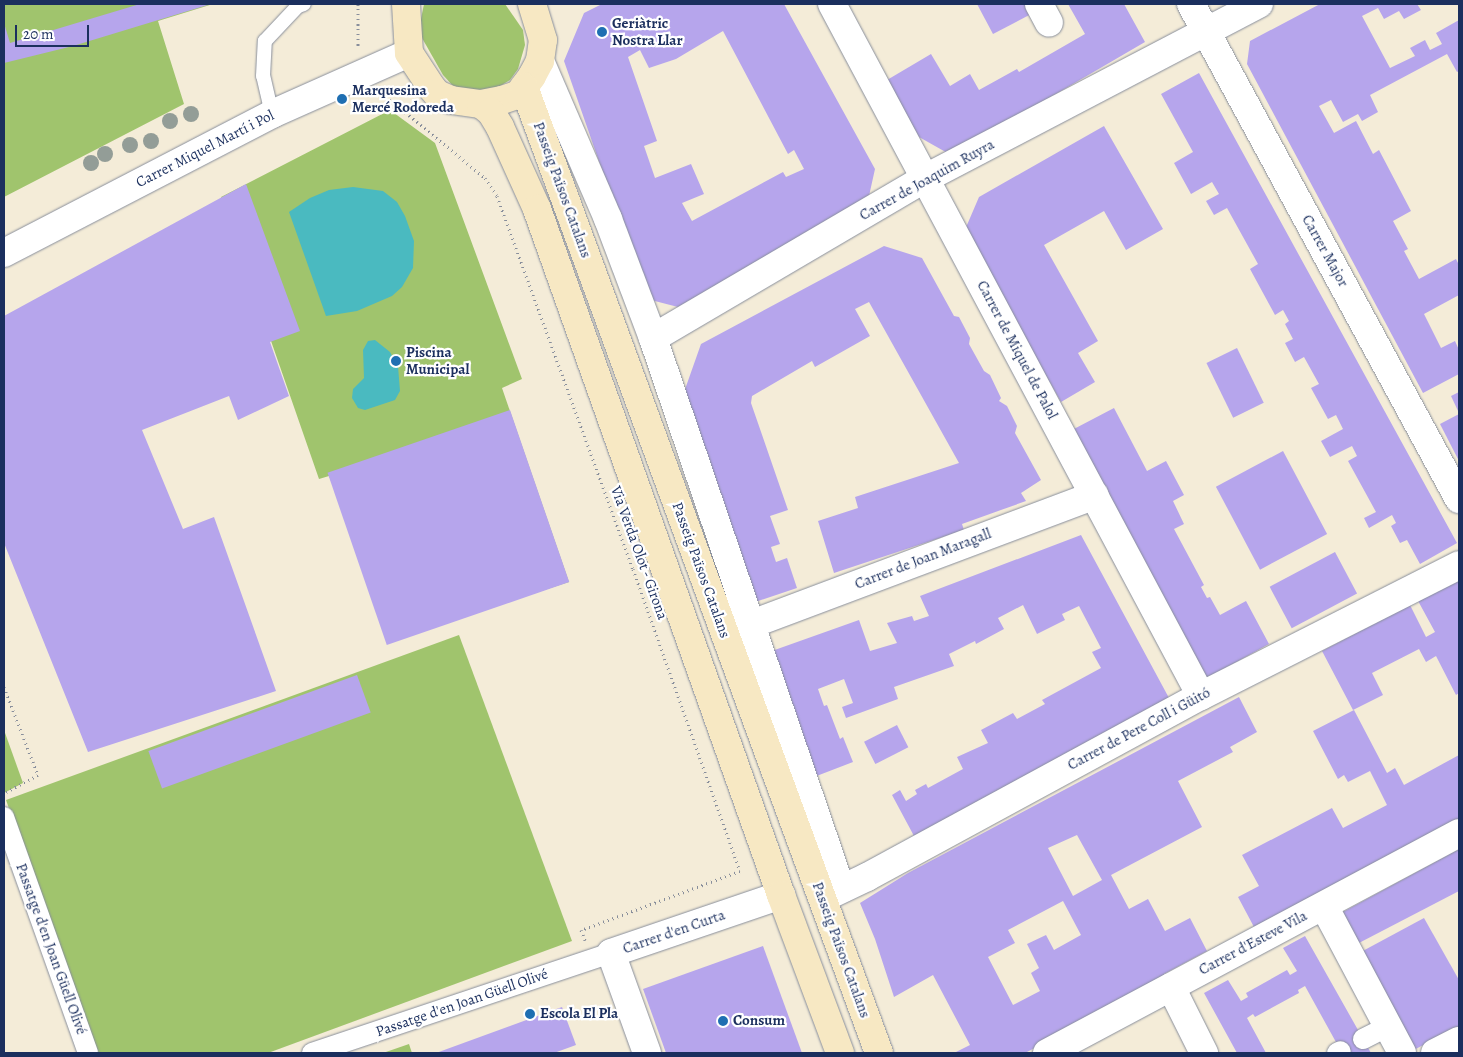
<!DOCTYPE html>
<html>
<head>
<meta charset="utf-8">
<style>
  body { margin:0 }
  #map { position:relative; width:1463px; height:1057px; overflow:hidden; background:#f4ecd8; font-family:Alegreya,serif }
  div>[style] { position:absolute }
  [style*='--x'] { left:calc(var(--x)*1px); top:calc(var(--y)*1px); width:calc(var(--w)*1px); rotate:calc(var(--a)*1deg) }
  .green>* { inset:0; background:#a0c46d }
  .water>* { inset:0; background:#4abac0 }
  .building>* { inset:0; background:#b6a5ec; transform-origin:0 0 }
  .path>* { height:3px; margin-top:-1.5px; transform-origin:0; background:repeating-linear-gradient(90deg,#888e9b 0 1px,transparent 0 5px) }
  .roads { filter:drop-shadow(0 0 1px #888e9b) drop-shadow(0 0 1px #888e9b) }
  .service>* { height:14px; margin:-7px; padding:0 7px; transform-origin:7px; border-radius:7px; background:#fff }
  .pedestrian>* { height:20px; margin:-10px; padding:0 10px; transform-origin:10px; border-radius:10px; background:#fff }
  .minor>* { height:28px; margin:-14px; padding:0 14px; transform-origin:14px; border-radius:14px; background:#fff }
  .tertiary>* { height:28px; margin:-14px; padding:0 14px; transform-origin:14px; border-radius:14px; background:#fff }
  .secondary>* { height:28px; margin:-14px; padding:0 14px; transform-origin:14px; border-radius:14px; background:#f7e8c3 }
  .trees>* { width:16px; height:16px; margin:-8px; border-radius:50%; background:#939d97 }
  .dots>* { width:14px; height:14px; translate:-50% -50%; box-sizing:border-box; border:2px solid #fff; border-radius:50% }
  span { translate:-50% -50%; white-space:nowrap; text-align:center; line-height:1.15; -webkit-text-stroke:4.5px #fff; paint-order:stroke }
  .poi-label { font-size:15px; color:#1b2f5e; font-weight:700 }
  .left { translate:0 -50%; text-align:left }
  .street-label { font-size:15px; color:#1b2f5e }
  .frame { position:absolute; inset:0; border:5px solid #1b2f5e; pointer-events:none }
  .scale { position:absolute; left:15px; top:25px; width:74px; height:22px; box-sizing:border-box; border:2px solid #1b2f5e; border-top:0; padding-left:6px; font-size:15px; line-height:18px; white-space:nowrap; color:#1b2f5e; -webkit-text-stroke:4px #fff; paint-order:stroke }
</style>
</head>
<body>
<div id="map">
  <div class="green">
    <i style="clip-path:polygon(4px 4px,213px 4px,158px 21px,184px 104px,4px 197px)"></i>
    <i style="clip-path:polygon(424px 4px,505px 4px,523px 30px,525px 45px,518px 69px,510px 80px,492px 91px,467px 91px,453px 86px,443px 75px,422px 38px,420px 24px)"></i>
    <i style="clip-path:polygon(390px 110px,435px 143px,522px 379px,502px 388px,569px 582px,395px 638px,329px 476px,319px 479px,221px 197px)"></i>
    <i style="clip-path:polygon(459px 635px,572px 941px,268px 1053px,96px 1053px,6px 800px)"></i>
    <i style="clip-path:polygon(4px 730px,23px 783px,4px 793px)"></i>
    <i style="clip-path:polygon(409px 1044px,412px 1053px,383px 1053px)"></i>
  </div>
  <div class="water">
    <i style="clip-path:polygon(353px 187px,383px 191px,397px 202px,405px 216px,414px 241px,413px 268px,402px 287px,392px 296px,357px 311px,326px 316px,289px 212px,310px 198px,329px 190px)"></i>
    <i style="clip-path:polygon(375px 340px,390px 352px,398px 366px,400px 391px,395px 400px,365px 410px,358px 408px,352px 398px,353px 389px,364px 378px,363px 350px,368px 341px)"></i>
  </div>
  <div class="building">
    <i style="clip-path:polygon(140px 4px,211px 4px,73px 46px,4px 63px,4px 23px,10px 43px)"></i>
    <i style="clip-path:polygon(evenodd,602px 4px,784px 4px,875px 169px,867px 205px,814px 229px,678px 307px,647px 299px,564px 61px,584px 13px,602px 4px,723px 31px,788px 154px,794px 150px,804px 169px,786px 177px,783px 172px,692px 221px,682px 203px,704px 194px,691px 164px,655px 178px,644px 146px,657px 141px,628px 57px,640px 50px,649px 68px,676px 59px,723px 31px)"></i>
    <i style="clip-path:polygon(977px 4px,1028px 4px,1033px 13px,993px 34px)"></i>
    <i style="clip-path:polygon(1068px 4px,1124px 4px,1145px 42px,951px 155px,919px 137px,887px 80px,931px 54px,950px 86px,970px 74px,979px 90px,1017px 69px,1019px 72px,1085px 34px)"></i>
    <i style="clip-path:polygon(1320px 4px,1417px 4px,1421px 10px,1404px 19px,1399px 11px,1384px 19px,1378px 8px,1362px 16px,1390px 68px,1415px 56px,1410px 48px,1425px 40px,1430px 50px,1442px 44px,1436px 33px,1459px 20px,1459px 71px,1457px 72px,1447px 54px,1370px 95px,1378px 112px,1362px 121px,1358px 114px,1343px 122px,1331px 100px,1319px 106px,1334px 133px,1356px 121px,1373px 154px,1379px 150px,1411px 211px,1393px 221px,1408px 249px,1404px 251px,1419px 279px,1456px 259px,1459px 265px,1459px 295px,1424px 314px,1441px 348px,1455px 341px,1459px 350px,1459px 374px,1423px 393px,1247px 64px,1250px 41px)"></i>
    <i style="clip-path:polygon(1199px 73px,1457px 543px,1420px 564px,1407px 540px,1400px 543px,1391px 526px,1396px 523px,1392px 515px,1369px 528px,1364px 518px,1376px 512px,1348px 461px,1357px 456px,1352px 446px,1330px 457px,1321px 441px,1343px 429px,1336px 415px,1328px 419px,1311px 388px,1319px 384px,1304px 357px,1295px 362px,1285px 343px,1293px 339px,1285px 324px,1289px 321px,1283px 310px,1275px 315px,1250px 269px,1258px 264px,1227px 208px,1214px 215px,1206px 201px,1219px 194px,1212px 182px,1191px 194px,1174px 163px,1193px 152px,1161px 94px)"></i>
    <i style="clip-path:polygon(1104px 126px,1163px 229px,1126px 250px,1104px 211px,1044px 245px,1098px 341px,1078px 353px,1095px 382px,1061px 402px,964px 232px,979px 197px)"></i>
    <i style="clip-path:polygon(246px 184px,300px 331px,270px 342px,289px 396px,238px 420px,229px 396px,142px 430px,183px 529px,214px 517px,276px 691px,88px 752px,4px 543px,4px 316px)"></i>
    <i style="clip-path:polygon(884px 246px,922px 258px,954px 316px,959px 317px,970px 338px,969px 344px,984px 371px,990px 375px,1001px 398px,999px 401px,1007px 406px,1017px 426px,1015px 433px,1041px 480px,1021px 493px,1026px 501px,962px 524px,964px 530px,834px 573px,818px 521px,858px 508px,855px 497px,959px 463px,869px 302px,855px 309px,870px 336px,815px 367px,812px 361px,752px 396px,751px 403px,788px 510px,770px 516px,780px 544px,771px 547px,776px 562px,787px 558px,797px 588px,755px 602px,683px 395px,701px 344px)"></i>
    <i style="left:1237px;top:348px;width:61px;height:34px;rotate:64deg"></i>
    <i style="clip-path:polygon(1459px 392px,1459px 413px,1451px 396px)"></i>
    <i style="clip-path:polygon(1114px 408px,1147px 471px,1166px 461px,1184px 495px,1173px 501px,1184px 524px,1174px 529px,1204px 585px,1201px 587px,1207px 598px,1210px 597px,1220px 615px,1246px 601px,1269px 644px,1204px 680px,1072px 430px)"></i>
    <i style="left:510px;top:410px;width:182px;height:193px;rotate:71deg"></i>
    <i style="clip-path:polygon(1459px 414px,1459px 461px,1440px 424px)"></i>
    <i style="left:1283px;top:451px;width:94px;height:76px;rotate:62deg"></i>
    <i style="clip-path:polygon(1081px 535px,1169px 698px,914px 836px,892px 795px,900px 790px,906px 801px,917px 794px,915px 790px,926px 784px,928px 788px,963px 769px,957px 757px,988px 743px,981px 730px,1013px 713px,1017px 719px,1045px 704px,1042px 700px,1101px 668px,1092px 652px,1101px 648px,1079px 606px,1062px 614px,1065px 620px,1037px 634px,1023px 605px,998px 618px,1004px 629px,976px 644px,975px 641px,949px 654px,954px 666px,894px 687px,898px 699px,846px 718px,842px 707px,853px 703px,844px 679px,818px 689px,824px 706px,827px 705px,840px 739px,843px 737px,853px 762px,814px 777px,769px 652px,859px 620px,870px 651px,897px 643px,887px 623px,912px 616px,914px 621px,929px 616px,920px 596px)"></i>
    <i style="left:1335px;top:552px;width:47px;height:74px;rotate:62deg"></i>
    <i style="clip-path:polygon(1459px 577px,1459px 693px,1456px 695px,1436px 656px,1426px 662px,1419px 649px,1372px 673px,1383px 695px,1353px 710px,1322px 651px,1410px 605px,1426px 637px,1435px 632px,1417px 599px)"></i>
    <i style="left:357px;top:675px;width:40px;height:222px;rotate:70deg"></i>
    <i style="clip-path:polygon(evenodd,1239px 697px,1257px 732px,1230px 747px,1233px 752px,1178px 781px,1202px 827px,1111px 875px,1129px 909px,1148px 899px,1165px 931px,1190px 918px,1207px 951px,1164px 974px,1167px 980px,1025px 1053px,954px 1053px,970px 1045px,933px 975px,894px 997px,875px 939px,860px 903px,908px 873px,1239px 697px,1077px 835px,1102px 880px,1073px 896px,1048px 848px,1077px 835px,1239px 697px,1063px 901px,1081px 935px,1054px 950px,1046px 935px,1027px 944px,1039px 968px,1031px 973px,1040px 991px,1013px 1005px,988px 957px,1015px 943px,1008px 930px,1063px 901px)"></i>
    <i style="clip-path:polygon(1354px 710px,1387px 773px,1395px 768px,1404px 785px,1459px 755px,1459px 819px,1254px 927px,1238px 897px,1259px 886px,1242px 855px,1332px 808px,1343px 828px,1387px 805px,1370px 771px,1348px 782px,1344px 775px,1338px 779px,1313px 731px)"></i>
    <i style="left:897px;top:725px;width:25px;height:37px;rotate:63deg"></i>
    <i style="clip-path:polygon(1459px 849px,1459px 891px,1357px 944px,1341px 913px)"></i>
    <i style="clip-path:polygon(1424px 918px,1459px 980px,1459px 1026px,1412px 1051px,1359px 953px)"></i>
    <i style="clip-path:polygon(1305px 936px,1371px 1053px,1342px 1053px,1305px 986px,1298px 990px,1299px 993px,1255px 1017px,1253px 1014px,1247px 1018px,1266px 1053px,1237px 1053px,1204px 993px,1228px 980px,1241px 1001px,1248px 997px,1246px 993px,1287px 970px,1290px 975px,1297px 971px,1283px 948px)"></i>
    <i style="clip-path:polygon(763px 946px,802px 1053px,666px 1053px,643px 989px)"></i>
    <i style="clip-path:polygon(562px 1007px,576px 1045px,554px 1053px,436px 1053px)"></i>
  </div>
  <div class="path">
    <i style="--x:358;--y:4;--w:44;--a:90"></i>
    <i style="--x:382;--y:93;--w:134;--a:39.5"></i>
    <i style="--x:485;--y:178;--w:22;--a:56"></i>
    <i style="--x:497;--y:196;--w:397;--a:70"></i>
    <i style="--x:633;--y:569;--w:320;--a:70.5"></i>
    <i style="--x:740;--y:871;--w:170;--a:159.6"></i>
    <i style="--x:581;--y:930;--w:11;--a:68"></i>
    <i style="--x:4;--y:687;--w:94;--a:68.9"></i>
    <i style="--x:38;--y:775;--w:38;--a:152"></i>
  </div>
  <div class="roads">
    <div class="service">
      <i style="--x:272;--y:114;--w:39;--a:-103"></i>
      <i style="--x:263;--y:76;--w:35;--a:-87"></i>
      <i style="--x:265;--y:41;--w:48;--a:-46.7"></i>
      <i style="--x:298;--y:6;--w:6;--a:-18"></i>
    </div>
    <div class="pedestrian">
      <i style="--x:4;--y:817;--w:251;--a:70.4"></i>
      <i style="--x:1363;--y:1039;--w:28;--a:-27"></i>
      <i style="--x:312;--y:1053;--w:315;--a:-18.5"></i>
      <i style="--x:1337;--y:1053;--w:4;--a:-27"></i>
    </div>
    <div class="minor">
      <i style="--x:832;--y:4;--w:784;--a:61.93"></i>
      <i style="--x:1039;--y:4;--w:21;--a:62"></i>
      <i style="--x:540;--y:61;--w:172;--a:66.7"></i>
      <i style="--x:608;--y:219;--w:127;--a:69.3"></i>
      <i style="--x:653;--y:338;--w:582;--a:71.16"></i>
      <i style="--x:4;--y:253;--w:302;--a:-27.4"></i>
      <i style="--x:272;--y:114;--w:150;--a:-24"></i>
      <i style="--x:653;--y:338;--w:314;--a:-30.4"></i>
      <i style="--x:924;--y:179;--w:378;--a:-27.6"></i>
      <i style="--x:752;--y:624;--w:366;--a:-20.6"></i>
      <i style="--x:825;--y:897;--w:47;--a:-25.5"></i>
      <i style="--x:867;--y:877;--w:380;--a:-28.5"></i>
      <i style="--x:1201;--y:696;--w:289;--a:-26.9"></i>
      <i style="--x:1324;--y:906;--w:166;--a:62"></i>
      <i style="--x:1171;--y:987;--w:74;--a:63.4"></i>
      <i style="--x:647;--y:1053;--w:106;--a:-109.8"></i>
      <i style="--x:611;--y:953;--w:180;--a:-18.8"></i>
      <i style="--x:1047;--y:1053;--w:467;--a:-28.1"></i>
      <i style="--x:1435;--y:1053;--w:27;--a:-27"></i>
    </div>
    <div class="tertiary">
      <i style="--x:1191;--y:4;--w:563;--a:61.57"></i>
    </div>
    <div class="secondary">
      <i style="--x:406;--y:4;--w:49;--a:86.5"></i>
      <i style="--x:409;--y:53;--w:42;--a:56.7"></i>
      <i style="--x:432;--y:88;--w:8;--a:50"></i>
      <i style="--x:437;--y:94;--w:15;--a:23"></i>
      <i style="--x:451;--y:100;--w:30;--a:8"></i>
      <i style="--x:481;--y:104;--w:21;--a:-11"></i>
      <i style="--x:502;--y:100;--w:18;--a:-19"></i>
      <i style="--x:519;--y:94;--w:22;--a:-54"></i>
      <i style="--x:532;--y:76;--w:17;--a:-62"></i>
      <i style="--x:540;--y:61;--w:21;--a:-82"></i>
      <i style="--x:543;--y:40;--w:38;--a:-107"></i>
      <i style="--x:524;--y:87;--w:1029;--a:69.82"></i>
      <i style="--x:481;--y:104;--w:13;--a:39"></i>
      <i style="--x:491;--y:112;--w:17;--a:59"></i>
      <i style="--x:500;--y:127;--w:90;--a:65.7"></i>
      <i style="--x:537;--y:209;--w:728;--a:70.42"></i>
      <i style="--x:781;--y:895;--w:169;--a:69.5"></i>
    </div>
  </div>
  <div class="trees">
    <i style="left:191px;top:114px"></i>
    <i style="left:170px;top:121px"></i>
    <i style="left:151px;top:141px"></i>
    <i style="left:130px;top:145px"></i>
    <i style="left:105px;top:154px"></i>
    <i style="left:91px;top:163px"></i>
  </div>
  <div class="dots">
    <i style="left:602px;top:32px;background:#1f6fb2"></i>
    <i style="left:342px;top:99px;background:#1f6fb2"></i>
    <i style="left:396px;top:361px;background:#1f6fb2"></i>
    <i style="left:530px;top:1014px;background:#1f6fb2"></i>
    <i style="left:723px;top:1021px;background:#1f6fb2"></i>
  </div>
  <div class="poi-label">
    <span class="left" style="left:612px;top:32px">Geriàtric<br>Nostra Llar</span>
    <span class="left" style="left:352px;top:99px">Marquesina<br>Mercé Rodoreda</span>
    <span class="left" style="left:406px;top:361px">Piscina<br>Municipal</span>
    <span class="left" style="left:540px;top:1014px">Escola El Pla</span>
    <span class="left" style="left:733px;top:1021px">Consum</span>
  </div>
  <div class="street-label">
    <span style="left:205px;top:149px;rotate:-27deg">Carrer Miquel Martí i Pol</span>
    <span style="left:927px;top:180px;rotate:-29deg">Carrer de Joaquim Ruyra</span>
    <span style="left:562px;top:190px;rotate:70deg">Passeig Països Catalans</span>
    <span style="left:1325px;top:251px;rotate:61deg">Carrer Major</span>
    <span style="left:1017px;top:350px;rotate:62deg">Carrer de Miquel de Palol</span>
    <span style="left:639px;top:553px;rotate:70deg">Via Verda Olot - Girona</span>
    <span style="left:923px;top:559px;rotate:-21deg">Carrer de Joan Maragall</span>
    <span style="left:701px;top:570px;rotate:70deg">Passeig Països Catalans</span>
    <span style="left:1139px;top:729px;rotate:-28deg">Carrer de Pere Coll i Güitó</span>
    <span style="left:674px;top:932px;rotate:-19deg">Carrer d'en Curta</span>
    <span style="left:1253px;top:943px;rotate:-28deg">Carrer d'Esteve Vila</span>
    <span style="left:51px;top:949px;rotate:70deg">Passatge d'en Joan Güell Olivé</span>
    <span style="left:841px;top:950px;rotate:70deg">Passeig Països Catalans</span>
    <span style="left:462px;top:1003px;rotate:-19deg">Passatge d'en Joan Güell Olivé</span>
  </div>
  <div class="frame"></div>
  <div class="scale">20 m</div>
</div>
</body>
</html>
